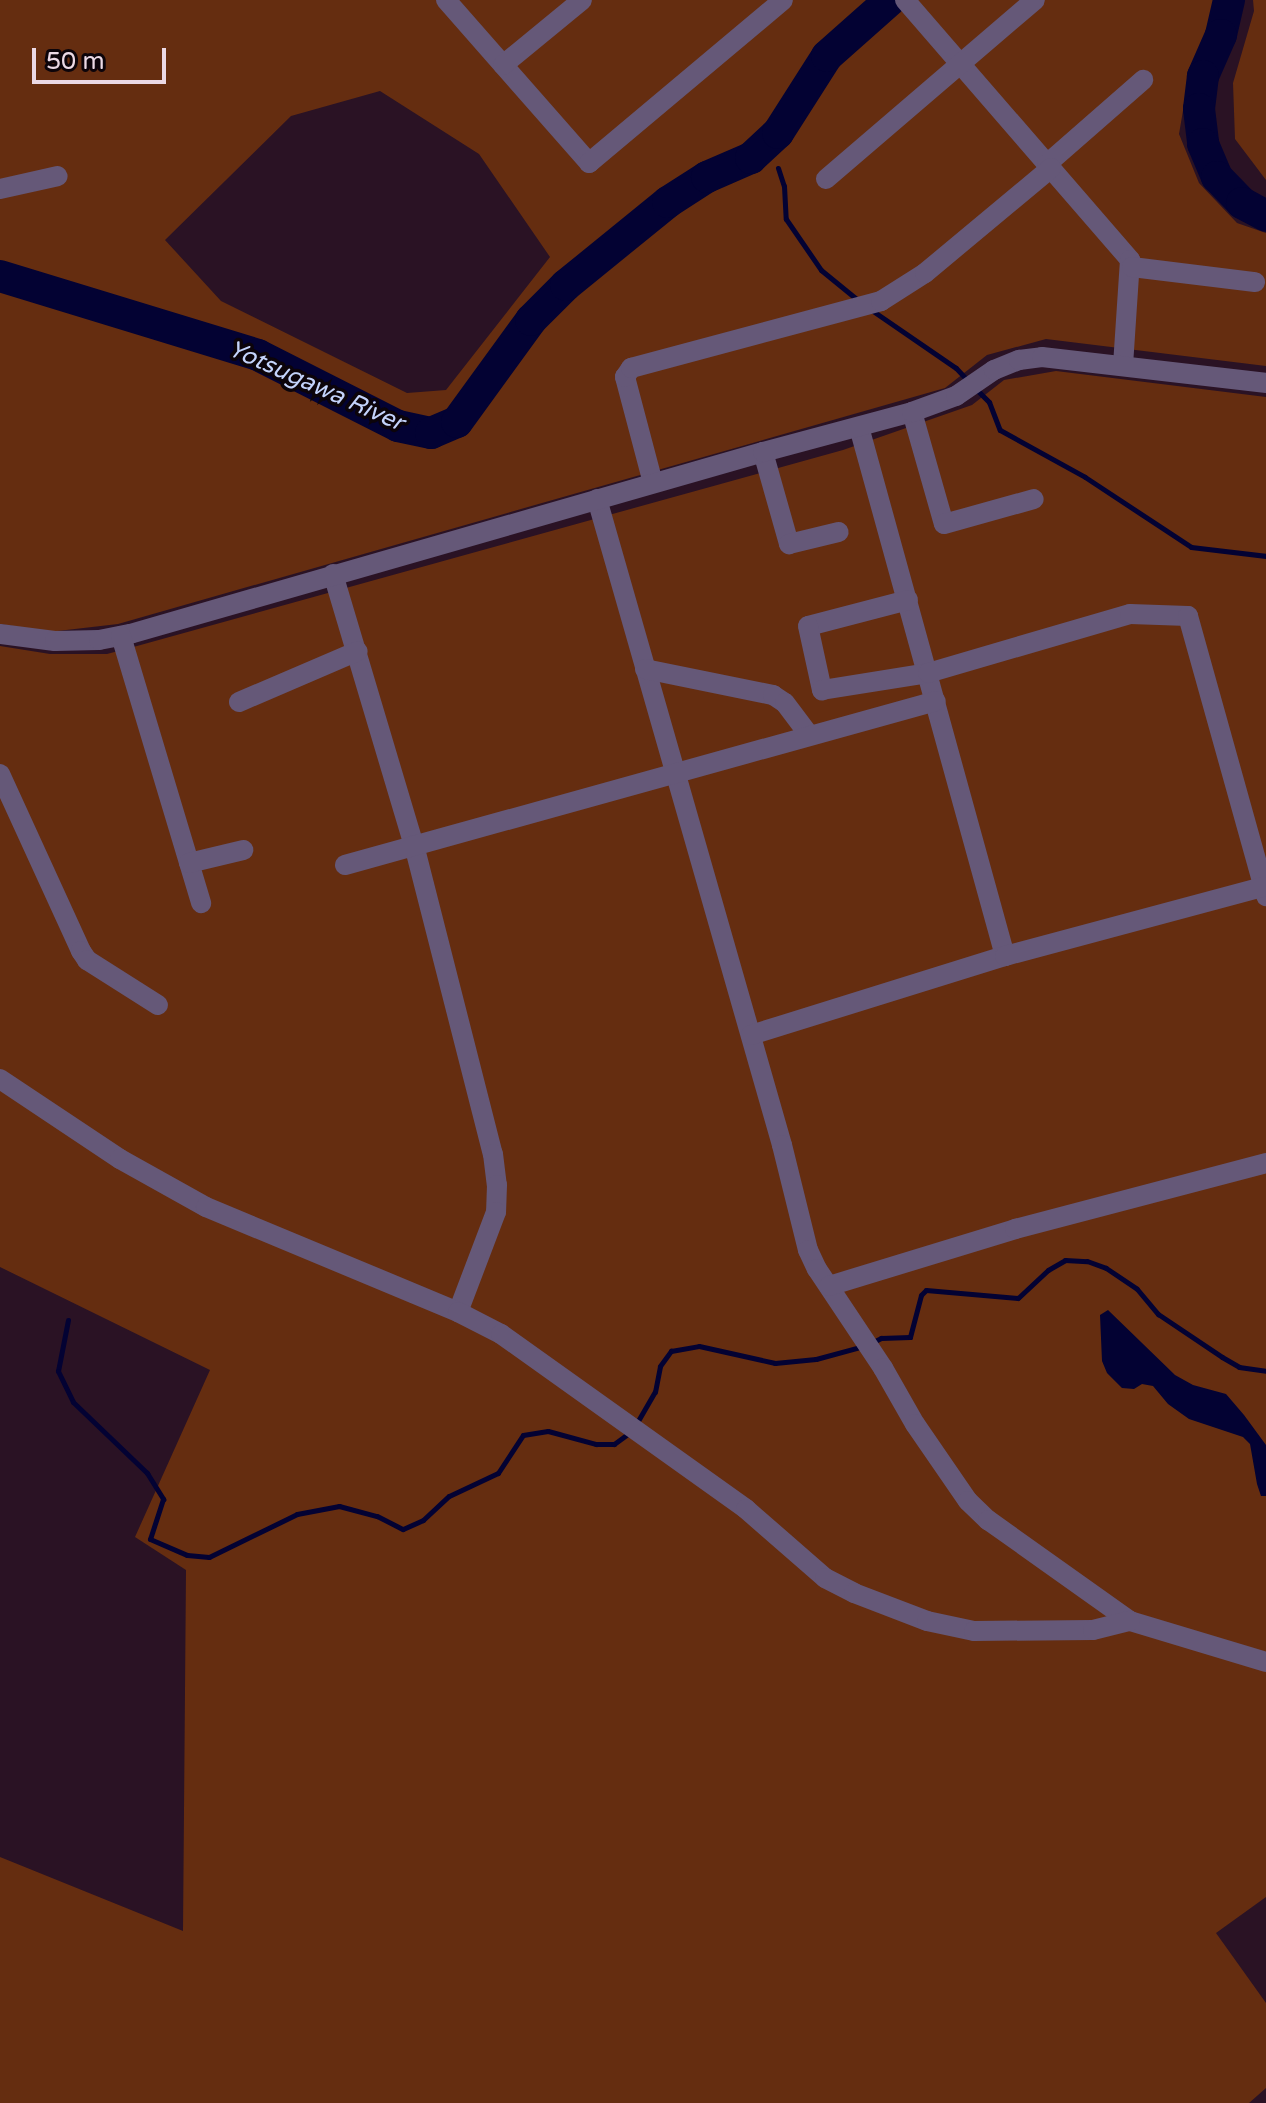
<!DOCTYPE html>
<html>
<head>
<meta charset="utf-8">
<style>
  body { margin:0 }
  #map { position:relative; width:1266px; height:2103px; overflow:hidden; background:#2a1224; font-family:"Varela Round",sans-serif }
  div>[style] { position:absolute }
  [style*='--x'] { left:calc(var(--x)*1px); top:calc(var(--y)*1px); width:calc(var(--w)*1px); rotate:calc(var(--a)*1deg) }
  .green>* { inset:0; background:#652d10 }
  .water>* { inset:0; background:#030233 }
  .stream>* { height:5px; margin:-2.5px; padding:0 2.5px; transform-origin:2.5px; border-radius:2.5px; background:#030233 }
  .river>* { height:32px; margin:-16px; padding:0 16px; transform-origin:16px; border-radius:16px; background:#030233 }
  .minor>* { height:20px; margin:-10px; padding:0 10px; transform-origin:10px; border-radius:10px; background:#655878 }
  span { translate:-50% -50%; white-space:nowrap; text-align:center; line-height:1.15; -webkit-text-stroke:7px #0c040a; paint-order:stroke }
  .water-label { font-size:24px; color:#c4d3fb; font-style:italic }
  .scale { position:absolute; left:32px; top:48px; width:134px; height:36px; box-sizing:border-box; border:4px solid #ebd9e5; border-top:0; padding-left:10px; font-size:24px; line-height:28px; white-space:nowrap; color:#ebd9e5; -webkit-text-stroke:6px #0c040a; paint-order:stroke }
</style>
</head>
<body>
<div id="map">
  <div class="green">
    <i style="clip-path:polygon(evenodd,0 0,1217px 0,1217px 13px,1190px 70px,1179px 134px,1199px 183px,1237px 223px,1266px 233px,1266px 366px,1046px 339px,987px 355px,945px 388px,118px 624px,49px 632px,0 624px,0 0,380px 91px,479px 154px,550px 257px,446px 390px,407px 393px,221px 301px,165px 240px,291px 116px,380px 91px)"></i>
    <i style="clip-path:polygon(1253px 0,1266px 0,1266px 180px,1235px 139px,1233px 83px,1254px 11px)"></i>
    <i style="clip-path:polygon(1056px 371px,1266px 397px,1266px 1897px,1216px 1933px,1266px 2003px,1266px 2088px,1249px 2103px,0 2103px,0 1857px,183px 1931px,186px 1570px,135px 1537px,210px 1370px,0 1267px,0 646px,50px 654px,107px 654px,137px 646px,843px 450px,972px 405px,1004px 380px)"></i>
  </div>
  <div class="water">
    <i style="clip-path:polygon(1108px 1310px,1175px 1375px,1193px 1385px,1226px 1394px,1244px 1415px,1266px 1445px,1266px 1496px,1261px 1496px,1257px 1484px,1250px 1444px,1243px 1437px,1189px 1419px,1168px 1404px,1153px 1386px,1142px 1384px,1134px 1389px,1122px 1388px,1107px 1373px,1102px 1361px,1100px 1315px)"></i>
  </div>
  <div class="stream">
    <i style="--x:778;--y:168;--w:19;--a:72"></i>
    <i style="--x:784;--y:186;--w:33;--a:87"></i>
    <i style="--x:786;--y:219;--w:62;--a:55.5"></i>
    <i style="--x:821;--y:270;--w:49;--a:39.2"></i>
    <i style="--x:870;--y:309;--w:104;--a:34.5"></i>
    <i style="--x:956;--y:368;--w:18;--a:47"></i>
    <i style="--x:975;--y:388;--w:20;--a:45"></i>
    <i style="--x:989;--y:402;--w:30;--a:69"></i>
    <i style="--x:1000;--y:430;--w:97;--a:28.9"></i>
    <i style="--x:1085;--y:477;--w:127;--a:33.4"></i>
    <i style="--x:1191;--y:547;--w:76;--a:6.8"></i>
    <i style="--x:68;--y:1320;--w:52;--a:101.1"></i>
    <i style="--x:58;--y:1371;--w:34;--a:64"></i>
    <i style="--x:73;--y:1402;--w:103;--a:43.8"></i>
    <i style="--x:147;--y:1473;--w:31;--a:58"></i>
    <i style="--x:163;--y:1499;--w:42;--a:108"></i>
    <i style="--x:150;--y:1539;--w:40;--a:23.4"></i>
    <i style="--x:187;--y:1555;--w:22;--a:5"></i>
    <i style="--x:209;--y:1557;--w:98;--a:-26"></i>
    <i style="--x:297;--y:1514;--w:43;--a:-10.8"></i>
    <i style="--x:339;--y:1506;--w:39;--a:15"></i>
    <i style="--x:377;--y:1516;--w:29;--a:27"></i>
    <i style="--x:403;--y:1529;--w:22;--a:-24"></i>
    <i style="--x:423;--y:1520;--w:35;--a:-43"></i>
    <i style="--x:449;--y:1496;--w:54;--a:-25.1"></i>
    <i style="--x:498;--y:1473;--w:45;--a:-56.7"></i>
    <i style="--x:523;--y:1435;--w:25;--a:-9"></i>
    <i style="--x:548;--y:1431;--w:50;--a:15.2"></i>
    <i style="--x:596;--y:1444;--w:18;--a:0"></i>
    <i style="--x:614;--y:1444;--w:19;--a:-36"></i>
    <i style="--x:873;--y:1342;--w:9;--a:-27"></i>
    <i style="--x:881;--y:1338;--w:29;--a:-2"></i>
    <i style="--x:910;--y:1337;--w:43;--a:-75.3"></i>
    <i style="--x:921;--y:1295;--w:7;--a:-45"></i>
    <i style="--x:926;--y:1290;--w:92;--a:5"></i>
    <i style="--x:1018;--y:1298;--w:41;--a:-43"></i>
    <i style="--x:1048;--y:1270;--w:20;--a:-30"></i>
    <i style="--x:1065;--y:1260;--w:22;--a:3"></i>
    <i style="--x:1087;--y:1261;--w:20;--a:20"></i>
    <i style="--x:1106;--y:1268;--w:37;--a:34"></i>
    <i style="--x:1137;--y:1289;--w:33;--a:50"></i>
    <i style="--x:1158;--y:1314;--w:77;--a:33.9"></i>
    <i style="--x:1222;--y:1357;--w:20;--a:30"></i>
    <i style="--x:1239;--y:1367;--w:27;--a:8"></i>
    <i style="--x:635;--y:1426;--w:39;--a:-60"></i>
    <i style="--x:655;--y:1392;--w:26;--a:-79"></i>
    <i style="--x:660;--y:1366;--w:19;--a:-54"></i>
    <i style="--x:671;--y:1351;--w:28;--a:-10"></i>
    <i style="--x:699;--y:1346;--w:78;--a:12.6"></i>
    <i style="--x:775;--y:1363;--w:41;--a:-5.6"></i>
    <i style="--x:816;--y:1359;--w:50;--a:-15.2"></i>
  </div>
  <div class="river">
    <i style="--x:1229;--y:0;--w:36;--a:103"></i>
    <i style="--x:1221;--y:35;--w:45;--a:113.7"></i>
    <i style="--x:1203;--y:76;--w:33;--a:97"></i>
    <i style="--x:1199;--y:109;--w:35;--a:83"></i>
    <i style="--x:1203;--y:144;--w:36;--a:67"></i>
    <i style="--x:1217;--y:177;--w:36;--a:46"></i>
    <i style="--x:1242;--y:203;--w:27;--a:28"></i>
    <i style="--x:0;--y:276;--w:270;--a:17"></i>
    <i style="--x:258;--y:355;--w:157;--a:26.9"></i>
    <i style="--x:398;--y:426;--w:34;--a:12"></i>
    <i style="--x:431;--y:433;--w:28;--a:-23"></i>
    <i style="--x:457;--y:422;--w:126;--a:-54"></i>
    <i style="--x:531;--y:320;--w:49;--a:-45"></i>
    <i style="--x:566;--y:285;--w:132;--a:-39.1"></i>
    <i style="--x:668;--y:202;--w:46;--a:-32.7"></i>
    <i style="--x:707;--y:177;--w:48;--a:-23.4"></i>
    <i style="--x:751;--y:158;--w:37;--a:-43"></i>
    <i style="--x:778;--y:133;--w:91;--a:-57.5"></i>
    <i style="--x:827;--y:56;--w:84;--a:-41.6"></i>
  </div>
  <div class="minor">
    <i style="--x:446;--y:0;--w:217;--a:48.7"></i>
    <i style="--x:589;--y:163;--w:253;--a:-40"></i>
    <i style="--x:905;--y:0;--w:344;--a:49.1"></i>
    <i style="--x:1130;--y:260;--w:106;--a:93.8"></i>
    <i style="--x:503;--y:65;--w:102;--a:-39.4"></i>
    <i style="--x:1047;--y:164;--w:128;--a:-41.2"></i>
    <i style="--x:826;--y:179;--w:275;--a:-40.6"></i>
    <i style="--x:0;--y:189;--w:59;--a:-12.6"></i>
    <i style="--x:1132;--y:267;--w:124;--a:7"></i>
    <i style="--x:912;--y:412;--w:116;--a:74.1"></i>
    <i style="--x:944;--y:524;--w:93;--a:-15.5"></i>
    <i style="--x:859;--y:427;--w:549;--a:74.57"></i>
    <i style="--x:763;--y:452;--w:96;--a:74.2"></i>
    <i style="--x:789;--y:544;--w:51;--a:-13.5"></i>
    <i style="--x:653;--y:483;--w:110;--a:-104.8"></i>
    <i style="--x:625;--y:377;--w:11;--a:-56"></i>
    <i style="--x:631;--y:368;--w:259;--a:-15"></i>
    <i style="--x:881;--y:301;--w:52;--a:-32.5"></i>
    <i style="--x:925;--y:273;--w:164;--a:-39.8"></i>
    <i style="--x:597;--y:499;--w:672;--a:74.02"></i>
    <i style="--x:782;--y:1145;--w:108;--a:76.1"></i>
    <i style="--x:808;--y:1250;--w:21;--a:65"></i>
    <i style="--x:817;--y:1269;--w:119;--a:56.3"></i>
    <i style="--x:883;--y:1368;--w:64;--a:60.3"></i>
    <i style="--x:915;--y:1424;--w:93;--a:55.5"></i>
    <i style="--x:968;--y:1501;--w:28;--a:44"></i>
    <i style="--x:988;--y:1520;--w:174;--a:35.4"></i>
    <i style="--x:1130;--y:1621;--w:142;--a:16.8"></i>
    <i style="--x:333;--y:574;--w:283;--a:73.4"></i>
    <i style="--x:414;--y:845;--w:319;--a:75.7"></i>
    <i style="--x:493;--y:1154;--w:31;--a:83"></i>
    <i style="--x:497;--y:1185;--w:27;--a:92"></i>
    <i style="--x:496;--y:1212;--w:107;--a:110.8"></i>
    <i style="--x:908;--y:600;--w:103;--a:165.4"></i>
    <i style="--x:808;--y:626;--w:66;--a:77.7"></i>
    <i style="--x:822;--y:690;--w:107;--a:-9.1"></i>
    <i style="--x:928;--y:673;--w:210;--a:-16.3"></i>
    <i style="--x:1130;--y:614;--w:58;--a:2"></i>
    <i style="--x:1188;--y:616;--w:291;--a:74.4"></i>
    <i style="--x:0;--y:634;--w:55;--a:7.3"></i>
    <i style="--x:55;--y:641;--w:44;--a:-1.3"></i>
    <i style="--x:99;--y:640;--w:32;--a:-11"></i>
    <i style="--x:130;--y:634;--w:659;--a:-16.04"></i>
    <i style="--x:763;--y:452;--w:154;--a:-15"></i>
    <i style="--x:912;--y:412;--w:47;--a:-20"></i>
    <i style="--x:956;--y:396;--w:46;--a:-34.4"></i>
    <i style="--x:994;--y:370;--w:27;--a:-22"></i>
    <i style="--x:1019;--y:360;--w:23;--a:-7"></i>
    <i style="--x:1042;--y:357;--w:226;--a:6.6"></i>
    <i style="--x:121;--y:636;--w:279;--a:73.3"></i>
    <i style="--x:645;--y:669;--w:131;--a:11.5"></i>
    <i style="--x:773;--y:695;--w:14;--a:34"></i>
    <i style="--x:785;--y:703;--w:40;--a:53"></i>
    <i style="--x:239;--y:702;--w:129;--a:-23.2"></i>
    <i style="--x:0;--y:774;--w:195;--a:65.4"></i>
    <i style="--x:81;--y:951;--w:11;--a:56"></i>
    <i style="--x:87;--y:960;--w:84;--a:32.4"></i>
    <i style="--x:189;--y:863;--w:56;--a:-13.5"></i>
    <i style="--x:345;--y:865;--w:613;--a:-15.51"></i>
    <i style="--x:751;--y:1035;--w:266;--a:-17.3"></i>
    <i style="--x:1005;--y:956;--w:267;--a:-15"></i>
    <i style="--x:0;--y:1079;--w:144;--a:33.7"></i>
    <i style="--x:120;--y:1159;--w:98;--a:29.2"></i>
    <i style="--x:206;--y:1207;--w:273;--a:22.6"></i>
    <i style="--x:458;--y:1312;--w:48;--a:27.1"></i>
    <i style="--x:501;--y:1334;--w:301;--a:35.5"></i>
    <i style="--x:746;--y:1509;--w:105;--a:41.1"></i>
    <i style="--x:825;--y:1578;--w:33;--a:27"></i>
    <i style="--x:854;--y:1593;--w:78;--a:21"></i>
    <i style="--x:927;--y:1621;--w:48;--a:12"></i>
    <i style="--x:974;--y:1631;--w:119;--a:-0.5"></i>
    <i style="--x:1093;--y:1630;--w:38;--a:-14"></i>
    <i style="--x:829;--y:1286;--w:195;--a:-17"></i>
    <i style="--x:1015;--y:1229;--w:260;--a:-14.7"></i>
  </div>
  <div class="water-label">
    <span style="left:316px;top:386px;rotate:24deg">Yotsugawa River</span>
  </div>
  <div class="scale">50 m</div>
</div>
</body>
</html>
